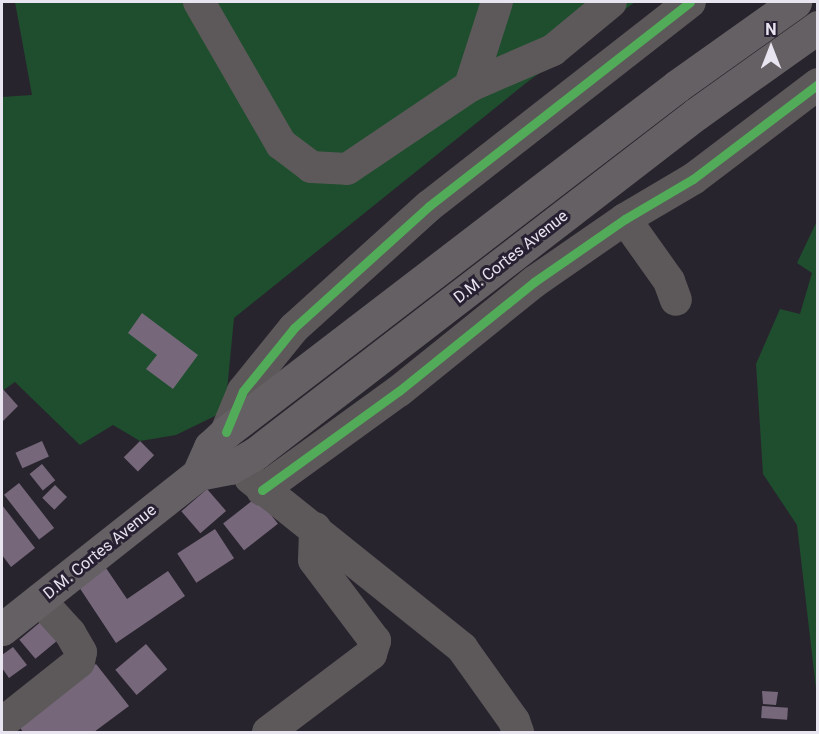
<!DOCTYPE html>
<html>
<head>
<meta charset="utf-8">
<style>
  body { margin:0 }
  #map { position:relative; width:819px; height:734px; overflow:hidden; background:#28242e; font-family:Roboto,sans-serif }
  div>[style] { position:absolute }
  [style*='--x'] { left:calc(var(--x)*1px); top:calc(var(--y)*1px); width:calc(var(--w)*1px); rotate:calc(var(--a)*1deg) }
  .green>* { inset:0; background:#1e4e2d }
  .building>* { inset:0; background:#76687a; transform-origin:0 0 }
  .minor>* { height:32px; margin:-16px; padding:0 16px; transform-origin:16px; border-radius:16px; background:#5d595a }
  .highway>* { height:33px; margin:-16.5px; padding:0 16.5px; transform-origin:16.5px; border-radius:16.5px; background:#656063 }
  .cycleway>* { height:9px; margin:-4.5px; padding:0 4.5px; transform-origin:4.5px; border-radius:4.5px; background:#51ab58 }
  span { translate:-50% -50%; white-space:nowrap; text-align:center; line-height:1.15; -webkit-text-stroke:6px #272032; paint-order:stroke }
  .street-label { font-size:16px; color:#e8e4f0 }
  .frame { position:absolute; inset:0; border:3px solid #e8e4f0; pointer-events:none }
  .north { position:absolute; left:741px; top:18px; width:60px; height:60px; -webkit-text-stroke:4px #272032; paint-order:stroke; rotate:0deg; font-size:16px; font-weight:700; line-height:24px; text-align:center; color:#e8e4f0 }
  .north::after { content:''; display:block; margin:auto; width:21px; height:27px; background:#e8e4f0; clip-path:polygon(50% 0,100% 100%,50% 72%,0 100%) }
</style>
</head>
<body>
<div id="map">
  <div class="green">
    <i style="clip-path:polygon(15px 2px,635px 2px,526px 83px,234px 318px,225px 411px,176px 435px,140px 441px,113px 425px,80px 445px,15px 382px,2px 391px,2px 97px,32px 95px)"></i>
    <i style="clip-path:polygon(817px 221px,818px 221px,817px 697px,797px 525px,763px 474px,756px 364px,780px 309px,800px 314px,812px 273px,797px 263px)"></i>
  </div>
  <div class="building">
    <i style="clip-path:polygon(142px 313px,198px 355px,173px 389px,146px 369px,157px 355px,128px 333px)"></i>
    <i style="clip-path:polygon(2px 388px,18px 406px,2px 422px)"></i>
    <i style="left:42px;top:441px;width:17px;height:29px;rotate:66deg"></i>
    <i style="left:140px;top:441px;width:20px;height:23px;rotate:45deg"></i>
    <i style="left:42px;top:464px;width:21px;height:16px;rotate:51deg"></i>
    <i style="left:19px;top:483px;width:57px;height:19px;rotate:52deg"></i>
    <i style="left:55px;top:485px;width:17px;height:18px;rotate:45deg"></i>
    <i style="left:207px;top:489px;width:29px;height:34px;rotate:49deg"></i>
    <i style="left:257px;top:497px;width:34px;height:43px;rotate:52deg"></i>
    <i style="clip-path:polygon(2px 505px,35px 548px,11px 567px,2px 555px)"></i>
    <i style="left:215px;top:529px;width:35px;height:45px;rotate:57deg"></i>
    <i style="clip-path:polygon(106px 568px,127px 599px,168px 571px,185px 596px,116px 643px,79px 587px)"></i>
    <i style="left:50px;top:614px;width:25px;height:40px;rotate:50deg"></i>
    <i style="left:146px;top:644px;width:33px;height:40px;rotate:50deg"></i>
    <i style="clip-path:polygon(13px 647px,27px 665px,9px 678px,2px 668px,2px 655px)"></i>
    <i style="clip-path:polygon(96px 664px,129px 706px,94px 732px,23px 732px,18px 725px)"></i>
    <i style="clip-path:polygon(762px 691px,778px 692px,776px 705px,763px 704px)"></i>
    <i style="left:762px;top:706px;width:26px;height:12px;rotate:4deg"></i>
  </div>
  <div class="minor">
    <i style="--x:199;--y:2;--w:164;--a:60"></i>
    <i style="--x:281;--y:144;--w:38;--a:37"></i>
    <i style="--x:311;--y:167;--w:36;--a:3"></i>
    <i style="--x:347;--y:169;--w:148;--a:-34"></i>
    <i style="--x:470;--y:86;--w:88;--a:-72.2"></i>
    <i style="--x:470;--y:86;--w:90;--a:-23.4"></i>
    <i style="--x:553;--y:50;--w:75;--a:-39.6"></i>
    <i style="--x:625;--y:219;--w:76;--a:54.6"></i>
    <i style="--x:669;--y:281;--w:20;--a:70"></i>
    <i style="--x:226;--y:432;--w:44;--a:-67.5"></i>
    <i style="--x:243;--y:391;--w:81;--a:-51"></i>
    <i style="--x:294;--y:328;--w:182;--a:-42.1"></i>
    <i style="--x:429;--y:206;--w:331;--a:-38"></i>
    <i style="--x:250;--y:478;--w:272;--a:38.7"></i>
    <i style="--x:462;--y:648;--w:90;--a:54.5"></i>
    <i style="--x:514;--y:721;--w:12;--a:70"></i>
    <i style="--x:262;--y:490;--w:169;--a:-35.9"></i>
    <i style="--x:399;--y:391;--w:174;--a:-38.9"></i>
    <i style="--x:534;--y:282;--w:111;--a:-34.7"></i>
    <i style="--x:625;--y:219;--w:79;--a:-30.5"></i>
    <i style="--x:693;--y:179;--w:157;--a:-37.2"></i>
    <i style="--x:2;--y:723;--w:98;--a:-38.4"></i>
    <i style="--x:79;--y:662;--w:10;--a:-79"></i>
    <i style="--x:81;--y:652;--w:22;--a:-120"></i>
    <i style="--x:70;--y:633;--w:45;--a:-132.3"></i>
    <i style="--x:268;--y:732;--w:129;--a:-37.1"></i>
    <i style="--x:371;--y:654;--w:14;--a:-73"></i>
    <i style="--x:375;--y:641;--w:101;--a:-127"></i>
    <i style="--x:314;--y:560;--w:32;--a:-88"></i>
  </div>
  <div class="highway">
    <i style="--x:198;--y:474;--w:30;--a:-66"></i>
    <i style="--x:210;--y:447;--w:22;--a:-43"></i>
    <i style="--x:226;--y:432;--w:568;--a:-37.49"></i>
    <i style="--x:677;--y:86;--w:145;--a:-35.4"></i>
    <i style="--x:2;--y:629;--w:250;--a:-38.3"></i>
    <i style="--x:198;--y:474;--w:33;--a:-11"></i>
    <i style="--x:230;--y:468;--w:30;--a:-30"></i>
    <i style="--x:256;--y:453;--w:555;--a:-37.61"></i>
    <i style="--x:696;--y:114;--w:150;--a:-35.5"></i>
  </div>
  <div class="cycleway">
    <i style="--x:226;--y:432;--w:44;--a:-67.5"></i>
    <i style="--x:243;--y:391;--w:81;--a:-51"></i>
    <i style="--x:294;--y:328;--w:182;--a:-42.1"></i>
    <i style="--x:429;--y:206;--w:331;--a:-38"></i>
    <i style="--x:262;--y:490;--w:169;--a:-35.9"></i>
    <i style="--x:399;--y:391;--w:174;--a:-38.9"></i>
    <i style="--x:534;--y:282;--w:111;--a:-34.7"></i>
    <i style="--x:625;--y:219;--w:79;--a:-30.5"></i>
    <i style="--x:693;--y:179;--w:157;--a:-37.2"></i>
  </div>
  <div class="street-label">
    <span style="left:511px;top:257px;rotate:-38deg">D.M. Cortes Avenue</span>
    <span style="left:100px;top:552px;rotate:-39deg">D.M. Cortes Avenue</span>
  </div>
  <div class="frame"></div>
  <div class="north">N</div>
</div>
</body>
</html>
